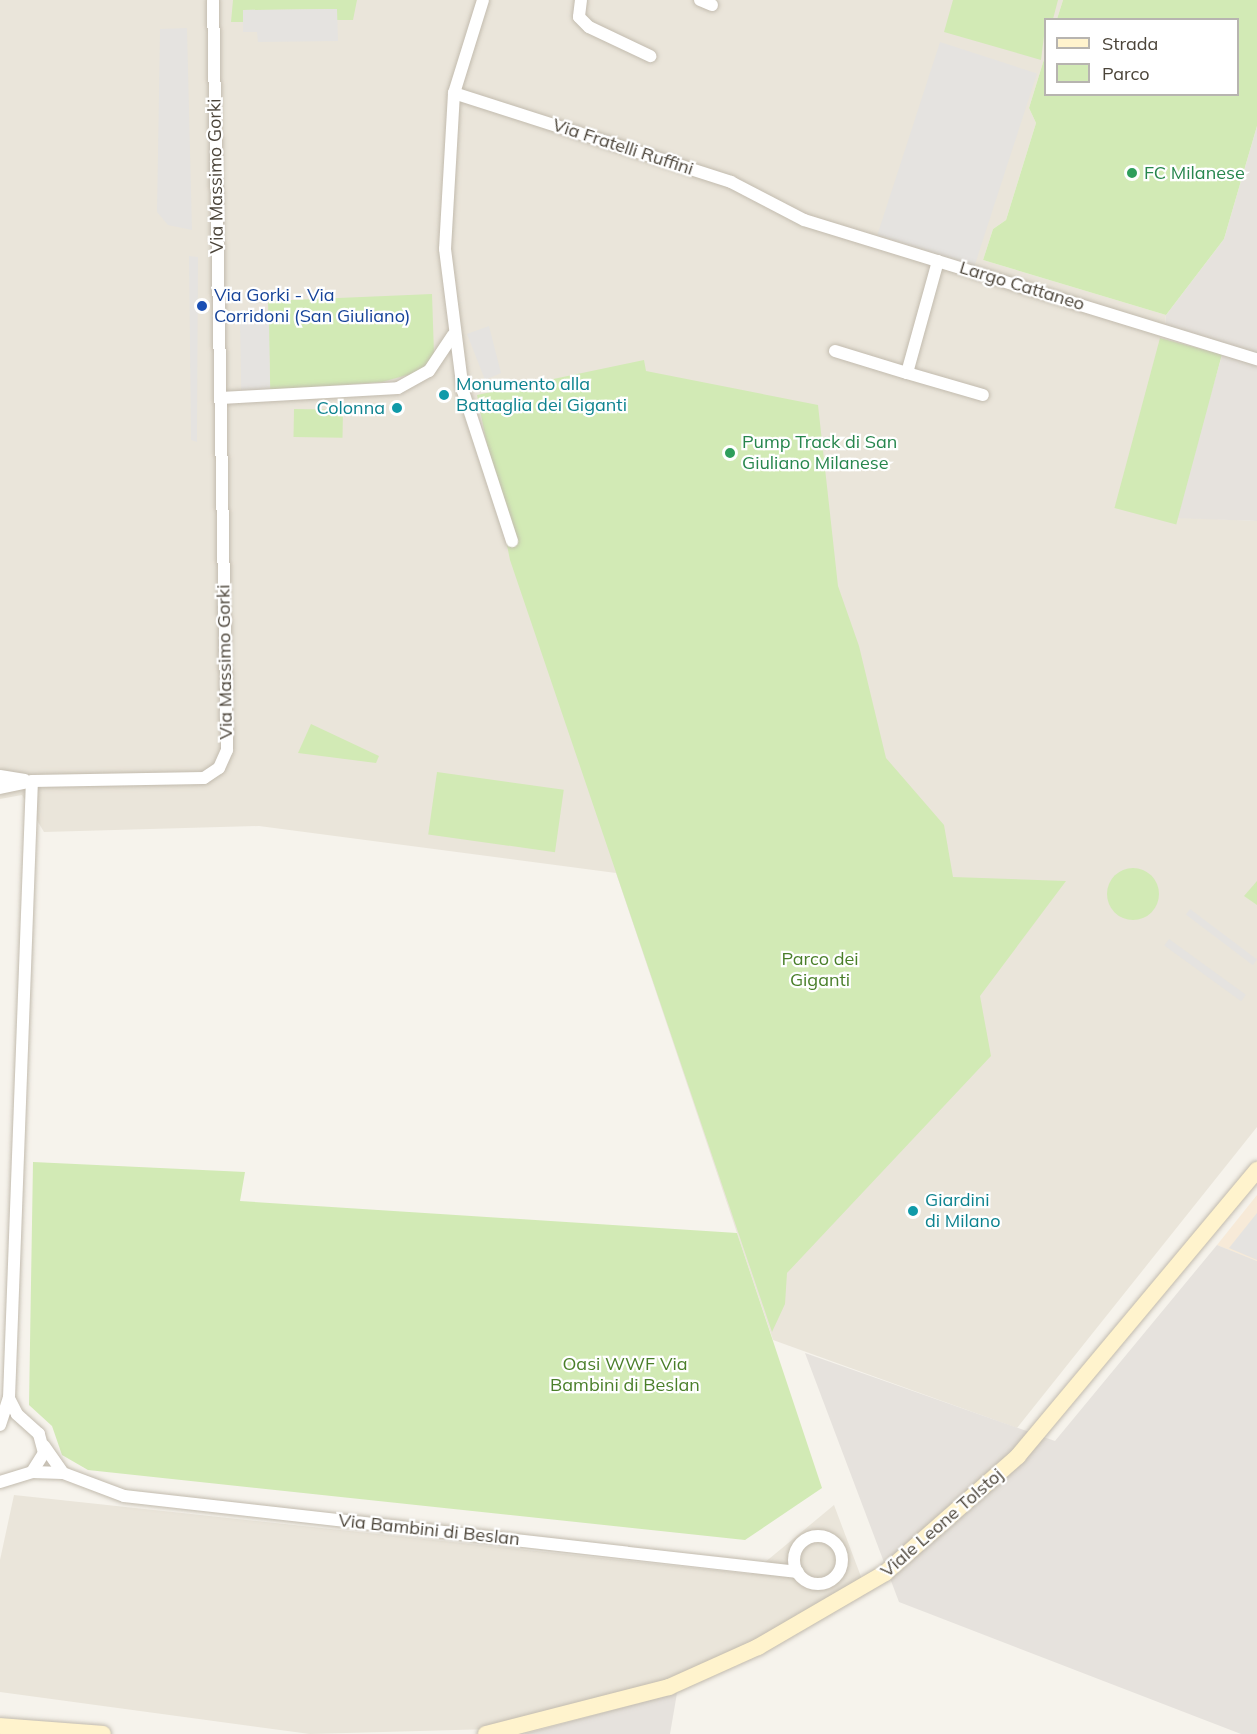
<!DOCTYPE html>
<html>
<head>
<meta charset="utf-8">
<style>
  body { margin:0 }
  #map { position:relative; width:1257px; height:1734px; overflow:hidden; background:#f6f3ec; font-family:Mulish,sans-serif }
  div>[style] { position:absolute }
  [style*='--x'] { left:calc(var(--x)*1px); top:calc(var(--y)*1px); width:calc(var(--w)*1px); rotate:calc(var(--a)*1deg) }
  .residential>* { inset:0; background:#eae5da }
  .commercial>* { inset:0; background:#f7ead8 }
  .industrial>* { inset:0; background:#e6e2dd }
  .green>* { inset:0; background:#d2eab5; transform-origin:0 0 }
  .round { border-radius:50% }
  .parking>* { inset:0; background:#e5e3e0; transform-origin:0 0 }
  .roads { filter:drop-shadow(0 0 2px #c2bbae) drop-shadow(0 0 2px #c2bbae) }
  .street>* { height:12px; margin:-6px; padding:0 6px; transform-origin:6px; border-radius:6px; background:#fff }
  .street>.ring { margin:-6px; padding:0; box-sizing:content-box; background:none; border:12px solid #fff; border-radius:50% }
  .secondary>* { height:16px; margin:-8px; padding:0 8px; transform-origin:8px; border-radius:8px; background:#fff3cd }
  .dots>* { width:16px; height:16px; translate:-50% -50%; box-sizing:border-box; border:3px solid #fff; border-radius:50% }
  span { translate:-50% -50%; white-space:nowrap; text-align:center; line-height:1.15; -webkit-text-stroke:4.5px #fff; paint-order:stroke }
  .street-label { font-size:18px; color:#4b4439 }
  .leisure-label { font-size:18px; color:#27864d }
  .left { translate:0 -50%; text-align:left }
  .transit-label { font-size:18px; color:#164399 }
  .culture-label { font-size:18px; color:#0d838f }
  .right { translate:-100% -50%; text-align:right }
  .park-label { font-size:18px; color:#4a7f2a }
  .legend { position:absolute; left:1044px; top:18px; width:195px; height:78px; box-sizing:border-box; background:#fff; border:2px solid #b7b4b0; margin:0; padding:8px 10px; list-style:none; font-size:18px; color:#4b4439 }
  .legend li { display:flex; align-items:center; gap:12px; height:30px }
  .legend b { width:30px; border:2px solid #b7b4b0 }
</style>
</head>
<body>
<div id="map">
  <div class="residential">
    <i style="clip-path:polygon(0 0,1063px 0,1057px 19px,1046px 20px,1045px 56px,1029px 108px,1036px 123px,1006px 220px,993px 229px,983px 260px,1166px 315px,1165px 326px,1225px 345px,1174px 517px,1257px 521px,1257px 1127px,1017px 1428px,773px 1340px,616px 873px,259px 826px,44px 832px,22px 795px,0 799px)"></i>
    <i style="clip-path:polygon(14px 1495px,751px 1574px,834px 1505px,863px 1582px,789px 1627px,669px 1681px,492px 1729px,310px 1734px,0 1692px,0 1560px)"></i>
  </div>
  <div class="commercial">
    <i style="clip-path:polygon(1257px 1195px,1257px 1261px,1217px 1245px)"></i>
  </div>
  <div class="industrial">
    <i style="clip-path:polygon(1257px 126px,1257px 521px,1174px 518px,1225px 345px,1165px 326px,1166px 315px,1224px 239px)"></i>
    <i style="clip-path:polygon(1217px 1245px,1257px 1261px,1257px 1734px,1241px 1734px,899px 1602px,805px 1353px,1055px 1441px)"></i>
    <i style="clip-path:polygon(677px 1693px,670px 1734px,524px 1734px)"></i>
  </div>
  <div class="green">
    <i style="clip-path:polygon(233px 0,357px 0,353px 20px,337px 20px,337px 9px,243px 10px,243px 22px,231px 22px)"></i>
    <i style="clip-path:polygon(953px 0,1058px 0,1053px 19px,1046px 20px,1041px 60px,944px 32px)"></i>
    <i style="clip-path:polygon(1063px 0,1257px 0,1257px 126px,1224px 239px,1166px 315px,983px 260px,993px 229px,1006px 220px,1036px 123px,1029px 108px,1045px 56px,1046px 94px,1238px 94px,1238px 20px,1057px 19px)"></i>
    <i style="clip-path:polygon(432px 294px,434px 354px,422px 371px,382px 382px,270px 390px,268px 301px)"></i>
    <i style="left:1160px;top:338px;width:64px;height:176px;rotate:15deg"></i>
    <i style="clip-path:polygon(644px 360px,646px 371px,818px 405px,838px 586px,859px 646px,886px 758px,944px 825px,953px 877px,1066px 881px,980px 996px,991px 1056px,787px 1273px,785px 1304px,772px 1332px,510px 560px,477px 395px)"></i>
    <i style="left:294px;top:409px;width:49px;height:28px;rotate:1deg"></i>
    <i style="clip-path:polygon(311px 724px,379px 756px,376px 763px,298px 753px)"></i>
    <i style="left:437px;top:772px;width:128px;height:63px;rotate:8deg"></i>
    <i class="round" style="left:1107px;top:868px;width:52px;height:52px"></i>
    <i style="clip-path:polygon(1257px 881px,1257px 905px,1244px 896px)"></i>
    <i style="clip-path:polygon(33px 1162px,245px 1172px,240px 1201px,737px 1233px,822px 1488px,745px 1540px,88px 1470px,62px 1455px,52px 1426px,29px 1405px)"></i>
  </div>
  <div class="parking">
    <i style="clip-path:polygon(337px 9px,338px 41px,258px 42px,257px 32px,243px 32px,243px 10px)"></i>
    <i style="clip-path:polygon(187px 28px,192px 230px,168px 225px,157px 212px,160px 29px)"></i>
    <i style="left:940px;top:42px;width:102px;height:203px;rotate:18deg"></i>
    <i style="clip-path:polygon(189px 256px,198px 257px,197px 442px,191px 440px)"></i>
    <i style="left:269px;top:321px;width:69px;height:29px;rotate:89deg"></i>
    <i style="clip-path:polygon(489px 326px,501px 373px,485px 380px,467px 334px)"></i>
    <i style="left:1190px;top:909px;width:84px;height:7px;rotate:37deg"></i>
    <i style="left:1169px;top:939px;width:95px;height:8px;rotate:36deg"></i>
    <i style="clip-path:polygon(1257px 1213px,1257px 1260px,1229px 1248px)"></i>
  </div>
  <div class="roads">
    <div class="street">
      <i style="--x:483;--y:0;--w:97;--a:107.3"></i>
      <i style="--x:454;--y:93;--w:156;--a:93.3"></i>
      <i style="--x:445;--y:249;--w:143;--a:82.8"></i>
      <i style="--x:463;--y:391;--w:158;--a:71.9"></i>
      <i style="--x:581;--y:0;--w:17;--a:97"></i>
      <i style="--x:579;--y:17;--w:14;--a:45"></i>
      <i style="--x:589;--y:27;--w:68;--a:25.4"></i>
      <i style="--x:700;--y:0;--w:13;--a:23"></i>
      <i style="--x:454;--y:93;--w:291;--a:17.8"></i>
      <i style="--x:731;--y:182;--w:82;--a:27.5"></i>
      <i style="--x:804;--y:220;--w:474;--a:17.1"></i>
      <i style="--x:938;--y:261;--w:116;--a:105.5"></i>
      <i style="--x:907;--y:373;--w:79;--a:16.1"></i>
      <i style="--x:835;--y:351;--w:75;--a:17"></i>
      <i style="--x:221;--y:398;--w:177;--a:-3.2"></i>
      <i style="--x:398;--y:388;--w:35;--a:-29"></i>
      <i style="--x:429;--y:371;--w:43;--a:-56.3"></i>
      <i style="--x:0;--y:776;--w:25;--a:9"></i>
      <i style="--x:0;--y:788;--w:33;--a:-12"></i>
      <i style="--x:0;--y:1425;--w:28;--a:-72"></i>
      <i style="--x:9;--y:1398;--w:617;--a:-87.87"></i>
      <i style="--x:32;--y:781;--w:172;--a:-1"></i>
      <i style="--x:204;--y:778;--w:18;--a:-34"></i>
      <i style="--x:219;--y:768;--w:20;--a:-66"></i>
      <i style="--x:227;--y:750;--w:750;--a:-91.07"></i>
      <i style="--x:32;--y:1472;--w:31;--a:2"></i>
      <i style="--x:63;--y:1473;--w:33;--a:-125"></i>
      <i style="--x:63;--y:1473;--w:65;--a:20.7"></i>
      <i style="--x:124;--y:1496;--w:678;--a:6.43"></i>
      <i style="--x:0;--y:1482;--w:34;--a:-17"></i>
      <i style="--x:32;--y:1472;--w:22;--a:-58"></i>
      <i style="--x:44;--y:1453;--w:20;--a:-105"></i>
      <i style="--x:39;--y:1434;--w:30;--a:-138"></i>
      <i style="--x:17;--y:1414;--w:18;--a:-117"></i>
      <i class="ring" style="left:794px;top:1536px;width:36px;height:36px"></i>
    </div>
    <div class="secondary">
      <i style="--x:0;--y:1726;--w:103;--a:4.4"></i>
      <i style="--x:486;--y:1734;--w:189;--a:-14.4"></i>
      <i style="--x:669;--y:1687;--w:98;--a:-24.2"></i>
      <i style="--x:758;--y:1647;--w:147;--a:-30.2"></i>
      <i style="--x:885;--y:1573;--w:177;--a:-41.3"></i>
      <i style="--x:1018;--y:1456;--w:373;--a:-50.1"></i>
    </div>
  </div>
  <div class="dots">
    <i style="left:1132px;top:173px;background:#2e9e5b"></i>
    <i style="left:202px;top:306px;background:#1a4fb4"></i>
    <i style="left:444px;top:395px;background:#0f9aa8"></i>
    <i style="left:397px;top:408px;background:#0f9aa8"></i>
    <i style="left:730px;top:453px;background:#2e9e5b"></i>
    <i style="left:913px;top:1211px;background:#0f9aa8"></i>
  </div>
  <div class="street-label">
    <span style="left:623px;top:147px;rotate:18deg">Via Fratelli Ruffini</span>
    <span style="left:216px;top:176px;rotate:-91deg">Via Massimo Gorki</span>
    <span style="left:1022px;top:286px;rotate:17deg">Largo Cattaneo</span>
    <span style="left:225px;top:662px;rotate:-91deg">Via Massimo Gorki</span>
    <span style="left:942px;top:1523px;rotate:-41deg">Viale Leone Tolstoj</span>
    <span style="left:429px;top:1530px;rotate:6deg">Via Bambini di Beslan</span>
  </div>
  <div class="leisure-label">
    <span class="left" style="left:1144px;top:173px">FC Milanese</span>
    <span class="left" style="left:742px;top:453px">Pump Track di San<br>Giuliano Milanese</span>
  </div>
  <div class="transit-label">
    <span class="left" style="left:214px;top:306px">Via Gorki - Via<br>Corridoni (San Giuliano)</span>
  </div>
  <div class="culture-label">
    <span class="left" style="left:456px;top:395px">Monumento alla<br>Battaglia dei Giganti</span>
    <span class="right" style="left:385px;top:408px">Colonna</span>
    <span class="left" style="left:925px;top:1211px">Giardini<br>di Milano</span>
  </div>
  <div class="park-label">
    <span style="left:820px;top:970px">Parco dei<br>Giganti</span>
    <span style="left:625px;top:1375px">Oasi WWF Via<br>Bambini di Beslan</span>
  </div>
  <ul class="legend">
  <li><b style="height:8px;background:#fff3cd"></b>Strada</li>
  <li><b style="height:16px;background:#d2eab5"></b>Parco</li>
  </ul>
</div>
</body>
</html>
